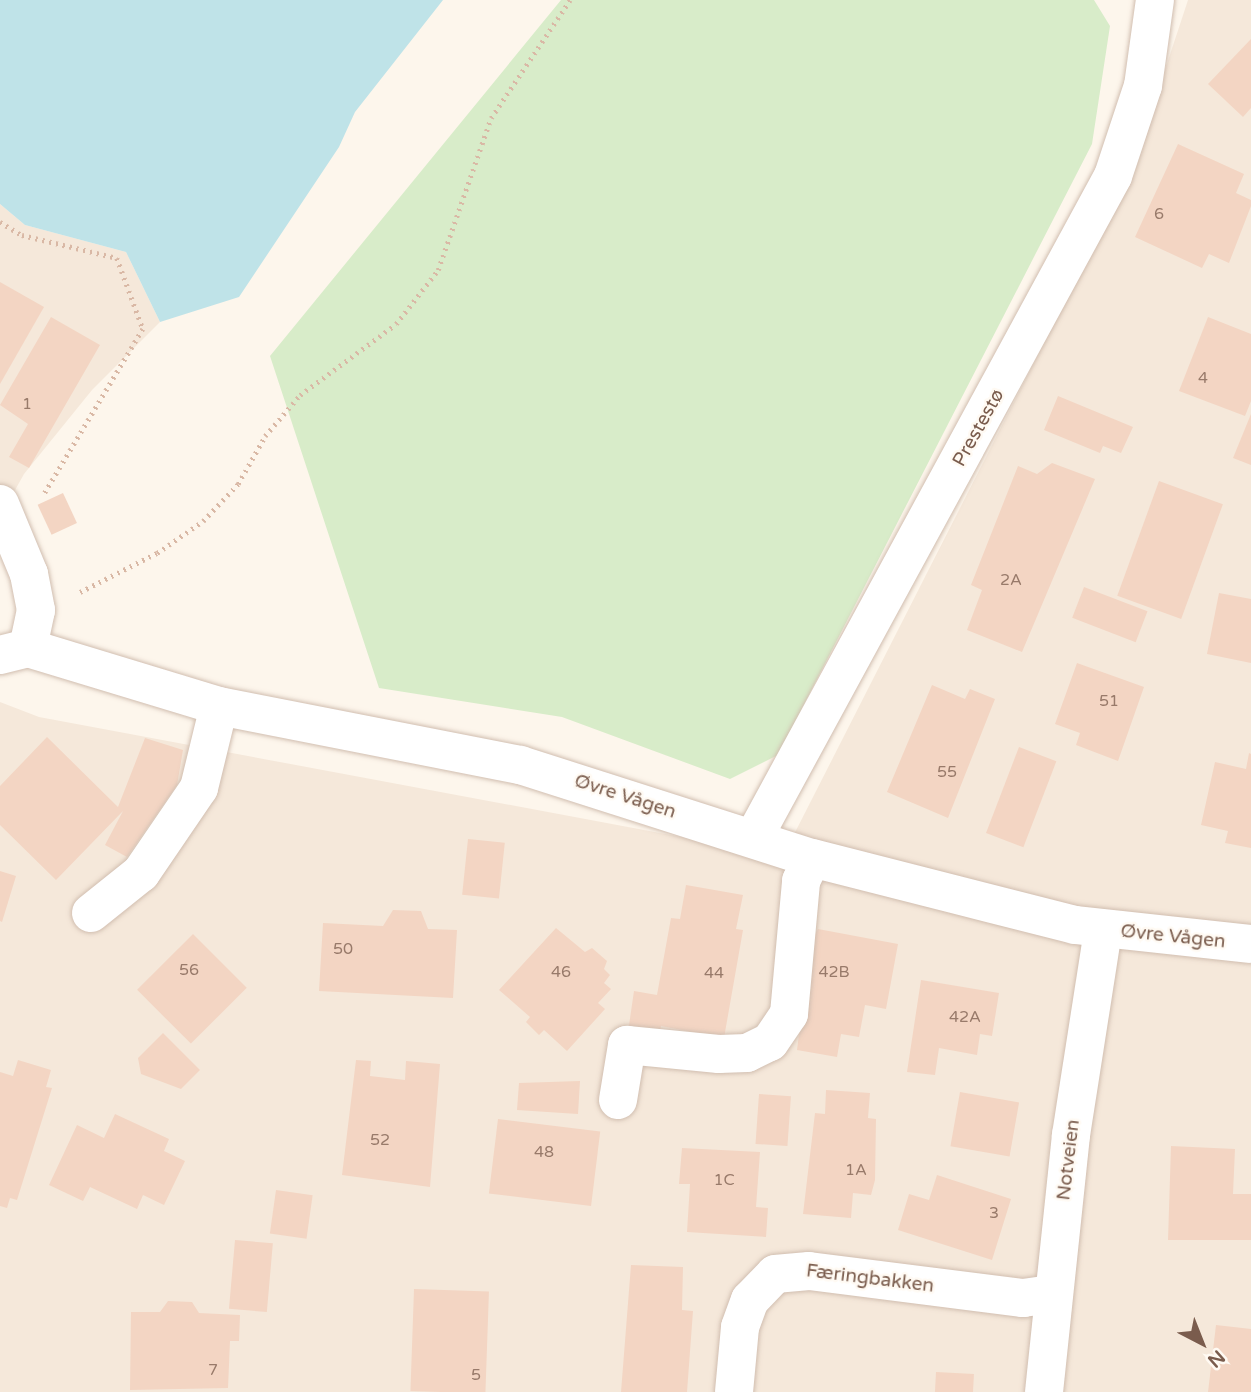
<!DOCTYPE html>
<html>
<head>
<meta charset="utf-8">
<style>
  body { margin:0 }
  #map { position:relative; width:1251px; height:1392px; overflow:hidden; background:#fdf6ec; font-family:"Varela Round",sans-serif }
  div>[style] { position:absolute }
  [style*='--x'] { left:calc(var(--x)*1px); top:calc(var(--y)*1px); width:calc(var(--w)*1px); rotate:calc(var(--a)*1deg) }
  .residential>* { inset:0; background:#f5e8da }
  .green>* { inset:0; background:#d8ecc9 }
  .water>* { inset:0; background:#bfe3e8 }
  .building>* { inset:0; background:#f3d5c3; transform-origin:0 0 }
  .path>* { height:4.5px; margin-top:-2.25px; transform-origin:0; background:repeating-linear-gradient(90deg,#d9b8a5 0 2px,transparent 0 7px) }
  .roads { filter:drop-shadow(0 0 2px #d1beb0) drop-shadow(0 0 2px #d1beb0) }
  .minor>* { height:38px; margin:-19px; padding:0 19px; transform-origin:19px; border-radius:19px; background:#fff }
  span { translate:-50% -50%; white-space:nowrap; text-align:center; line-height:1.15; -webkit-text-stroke:5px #fffaf3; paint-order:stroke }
  .number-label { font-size:16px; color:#987a6a }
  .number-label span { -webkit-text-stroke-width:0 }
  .street-label { font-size:19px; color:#7a5c4d }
  .north { position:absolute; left:1167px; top:1308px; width:70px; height:70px; -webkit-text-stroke:5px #fffaf3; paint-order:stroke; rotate:138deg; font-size:19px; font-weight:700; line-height:28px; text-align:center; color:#7a5c4d }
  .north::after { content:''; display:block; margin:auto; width:24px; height:32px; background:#7a5c4d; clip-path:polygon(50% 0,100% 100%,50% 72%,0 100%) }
</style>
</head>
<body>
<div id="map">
  <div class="residential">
    <i style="clip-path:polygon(1188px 0,1251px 0,1251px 1392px,0 1392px,0 702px,39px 717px,783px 856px,1132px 170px)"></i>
    <i style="clip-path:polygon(0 204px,25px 225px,126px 252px,160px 322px,92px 390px,24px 474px,0 517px)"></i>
  </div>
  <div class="green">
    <i style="clip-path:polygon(561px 0,1094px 0,1110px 26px,1092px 144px,778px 755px,730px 779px,562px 717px,379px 688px,270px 356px)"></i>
  </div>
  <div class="water">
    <i style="clip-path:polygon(0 0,443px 0,355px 112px,339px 147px,239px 297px,160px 322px,126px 252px,25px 225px,0 204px)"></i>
  </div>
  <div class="building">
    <i style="clip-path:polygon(1251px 39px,1251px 108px,1243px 117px,1208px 84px)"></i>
    <i style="clip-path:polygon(1178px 144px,1244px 174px,1236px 193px,1251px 200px,1251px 206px,1229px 263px,1209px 254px,1202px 268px,1135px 237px)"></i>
    <i style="clip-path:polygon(0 282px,44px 307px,0 384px)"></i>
    <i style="clip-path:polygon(51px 317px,100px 345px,29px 468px,9px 457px,28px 424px,0 405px)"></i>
    <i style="clip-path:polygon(1208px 317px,1251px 334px,1251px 401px,1245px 416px,1179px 391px)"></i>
    <i style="clip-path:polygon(1058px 396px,1133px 427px,1121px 453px,1103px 446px,1100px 453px,1044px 430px)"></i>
    <i style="clip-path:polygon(1251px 414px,1251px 465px,1233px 458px)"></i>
    <i style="clip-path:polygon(1052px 463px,1095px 479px,1022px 652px,967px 630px,982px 590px,971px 585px,1018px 466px,1037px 474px)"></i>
    <i style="left:1159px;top:481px;width:68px;height:122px;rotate:20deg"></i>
    <i style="left:63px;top:493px;width:33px;height:28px;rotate:65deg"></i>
    <i style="left:1084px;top:587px;width:68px;height:33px;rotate:21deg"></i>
    <i style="clip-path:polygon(1219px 593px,1251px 599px,1251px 663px,1207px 654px)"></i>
    <i style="clip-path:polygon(1077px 663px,1144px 687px,1118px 761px,1076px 745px,1080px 733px,1055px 724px)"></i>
    <i style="clip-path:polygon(932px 685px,965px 699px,970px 689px,995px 699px,948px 818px,887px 792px)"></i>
    <i style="clip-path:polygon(47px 737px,118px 807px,145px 738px,183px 750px,177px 785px,127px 857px,105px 845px,123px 811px,56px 880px,0 825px,0 786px)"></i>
    <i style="left:1019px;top:747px;width:40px;height:92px;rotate:21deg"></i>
    <i style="clip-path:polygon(1249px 753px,1251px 754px,1251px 848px,1225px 843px,1228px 831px,1201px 825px,1215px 762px,1246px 769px)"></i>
    <i style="left:468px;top:839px;width:37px;height:56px;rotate:6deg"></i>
    <i style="clip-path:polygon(0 871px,16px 876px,2px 922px,0 921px)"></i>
    <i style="clip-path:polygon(686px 885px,743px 895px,736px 929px,743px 930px,724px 1038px,661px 1026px,659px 1037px,628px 1032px,634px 991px,657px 995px,671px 918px,680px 919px)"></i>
    <i style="clip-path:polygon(393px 910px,421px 911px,428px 929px,457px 930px,453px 998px,319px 991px,323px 923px,383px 926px)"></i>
    <i style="clip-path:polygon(556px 928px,585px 952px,592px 948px,607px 961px,604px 969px,610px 975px,604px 983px,611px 989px,598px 1003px,605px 1009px,567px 1051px,544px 1030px,539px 1035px,526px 1022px,530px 1017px,499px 990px)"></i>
    <i style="clip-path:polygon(818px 929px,898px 944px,886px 1009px,865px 1005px,859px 1037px,841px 1034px,837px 1057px,797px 1050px,811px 940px)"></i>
    <i style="left:193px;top:934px;width:76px;height:79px;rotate:45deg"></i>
    <i style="clip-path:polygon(921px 980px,999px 993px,992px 1036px,980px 1034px,977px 1055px,939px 1048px,935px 1075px,907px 1072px)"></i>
    <i style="clip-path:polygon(163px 1033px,200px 1070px,181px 1089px,141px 1074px,138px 1058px)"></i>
    <i style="clip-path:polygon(18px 1060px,51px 1070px,46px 1087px,52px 1088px,17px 1200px,10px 1198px,7px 1208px,0 1206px,0 1072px,13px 1076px)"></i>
    <i style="clip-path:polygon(356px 1060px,371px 1061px,370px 1076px,405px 1080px,406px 1061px,440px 1064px,430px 1187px,342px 1175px)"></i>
    <i style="clip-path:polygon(580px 1081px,578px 1114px,517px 1110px,519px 1083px)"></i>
    <i style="clip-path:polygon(826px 1090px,870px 1093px,868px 1118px,876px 1119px,875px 1180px,871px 1195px,853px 1193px,851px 1218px,803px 1214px,815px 1113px,825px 1114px)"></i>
    <i style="left:960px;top:1092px;width:60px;height:55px;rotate:10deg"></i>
    <i style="left:759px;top:1094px;width:32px;height:50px;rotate:4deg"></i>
    <i style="clip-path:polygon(115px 1114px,169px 1139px,164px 1151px,185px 1161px,164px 1205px,143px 1195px,137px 1209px,90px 1187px,83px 1201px,49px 1185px,77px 1125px,104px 1138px)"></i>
    <i style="left:498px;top:1119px;width:103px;height:75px;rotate:7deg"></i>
    <i style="clip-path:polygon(1171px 1146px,1235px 1149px,1233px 1194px,1251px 1194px,1251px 1240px,1168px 1240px)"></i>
    <i style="clip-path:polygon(682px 1148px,760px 1152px,756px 1207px,768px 1208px,766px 1237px,687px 1232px,690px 1184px,679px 1184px)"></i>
    <i style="clip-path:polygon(937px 1175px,1011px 1199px,992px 1260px,898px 1230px,909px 1194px,929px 1200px)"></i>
    <i style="left:276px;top:1190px;width:37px;height:44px;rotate:8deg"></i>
    <i style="left:235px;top:1240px;width:38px;height:69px;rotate:5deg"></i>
    <i style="clip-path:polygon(631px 1265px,683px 1267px,682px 1310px,693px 1311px,687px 1392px,621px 1392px)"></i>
    <i style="left:414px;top:1289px;width:75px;height:102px;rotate:2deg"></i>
    <i style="clip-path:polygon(168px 1301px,192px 1302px,199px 1313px,240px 1315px,239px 1341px,230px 1341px,228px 1388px,130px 1390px,131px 1312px,160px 1312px)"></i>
    <i style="clip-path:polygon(1216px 1325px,1251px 1329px,1251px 1392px,1208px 1392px)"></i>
    <i style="left:936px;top:1372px;width:38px;height:20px;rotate:3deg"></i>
  </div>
  <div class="path">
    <i style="--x:0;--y:222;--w:26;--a:31"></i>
    <i style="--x:22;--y:235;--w:98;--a:13.6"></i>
    <i style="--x:117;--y:258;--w:76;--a:69.9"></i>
    <i style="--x:143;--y:329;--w:191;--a:120.9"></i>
    <i style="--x:80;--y:592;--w:86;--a:-26.9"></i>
    <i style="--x:157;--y:553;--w:56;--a:-34.8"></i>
    <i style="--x:203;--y:521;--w:51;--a:-46.6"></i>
    <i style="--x:238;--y:484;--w:55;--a:-60.6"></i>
    <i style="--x:265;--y:436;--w:54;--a:-49.5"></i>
    <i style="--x:300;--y:395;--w:119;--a:-36.5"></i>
    <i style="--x:396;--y:324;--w:68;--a:-52.1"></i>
    <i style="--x:438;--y:270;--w:161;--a:-70.8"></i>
    <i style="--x:491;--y:118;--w:142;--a:-56.2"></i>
  </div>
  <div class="roads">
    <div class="minor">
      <i style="--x:0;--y:504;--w:76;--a:67.5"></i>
      <i style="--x:29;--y:574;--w:37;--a:79"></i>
      <i style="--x:36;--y:610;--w:39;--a:102"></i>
      <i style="--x:0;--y:655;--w:29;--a:-14"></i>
      <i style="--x:28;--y:648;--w:200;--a:16.9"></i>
      <i style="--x:219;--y:706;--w:307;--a:11.1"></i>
      <i style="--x:520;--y:765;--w:306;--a:17.7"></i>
      <i style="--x:812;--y:858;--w:271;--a:14.3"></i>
      <i style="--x:1075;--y:925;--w:177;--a:6.2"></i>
      <i style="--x:754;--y:837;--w:752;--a:-61.49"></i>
      <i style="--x:1113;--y:176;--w:95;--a:-71.6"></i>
      <i style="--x:1143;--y:86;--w:87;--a:-82.1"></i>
      <i style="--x:91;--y:913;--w:64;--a:-38.7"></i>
      <i style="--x:141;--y:873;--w:103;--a:-55.7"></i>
      <i style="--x:199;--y:788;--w:84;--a:-76.3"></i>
      <i style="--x:618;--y:1100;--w:56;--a:-80.7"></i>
      <i style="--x:627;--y:1045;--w:92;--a:5.6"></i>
      <i style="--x:719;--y:1054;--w:28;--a:-2"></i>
      <i style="--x:747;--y:1053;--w:25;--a:-26"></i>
      <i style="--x:770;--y:1042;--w:34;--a:-56"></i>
      <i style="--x:789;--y:1014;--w:134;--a:-84.8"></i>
      <i style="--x:801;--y:881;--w:25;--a:-64"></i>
      <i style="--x:734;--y:1392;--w:65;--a:-84.7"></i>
      <i style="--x:740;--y:1327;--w:29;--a:-70"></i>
      <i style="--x:750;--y:1300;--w:36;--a:-46"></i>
      <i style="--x:775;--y:1274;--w:34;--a:-5"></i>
      <i style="--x:809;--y:1271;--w:216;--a:7.2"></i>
      <i style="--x:1023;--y:1298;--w:30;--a:-8"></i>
      <i style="--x:1044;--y:1392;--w:258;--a:-84"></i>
      <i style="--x:1071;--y:1135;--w:207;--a:-81.1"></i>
    </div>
  </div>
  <div class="number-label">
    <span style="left:1159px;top:214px">6</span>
    <span style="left:1203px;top:378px">4</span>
    <span style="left:27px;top:404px">1</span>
    <span style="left:1011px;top:580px">2A</span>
    <span style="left:1109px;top:701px">51</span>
    <span style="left:947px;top:772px">55</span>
    <span style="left:343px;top:949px">50</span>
    <span style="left:189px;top:970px">56</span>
    <span style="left:561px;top:972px">46</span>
    <span style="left:834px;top:972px">42B</span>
    <span style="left:714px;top:973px">44</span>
    <span style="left:965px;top:1017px">42A</span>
    <span style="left:380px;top:1140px">52</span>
    <span style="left:544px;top:1152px">48</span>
    <span style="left:856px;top:1170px">1A</span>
    <span style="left:724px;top:1180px">1C</span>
    <span style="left:994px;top:1213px">3</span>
    <span style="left:213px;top:1370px">7</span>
    <span style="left:476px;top:1375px">5</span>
  </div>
  <div class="street-label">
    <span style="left:979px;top:428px;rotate:-61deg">Prestestø</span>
    <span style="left:625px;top:797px;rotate:18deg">Øvre Vågen</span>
    <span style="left:1173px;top:937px;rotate:6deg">Øvre Vågen</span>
    <span style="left:1069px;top:1160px;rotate:-83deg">Notveien</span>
    <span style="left:870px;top:1279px;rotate:7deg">Færingbakken</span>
  </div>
  <div class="north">N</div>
</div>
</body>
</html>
